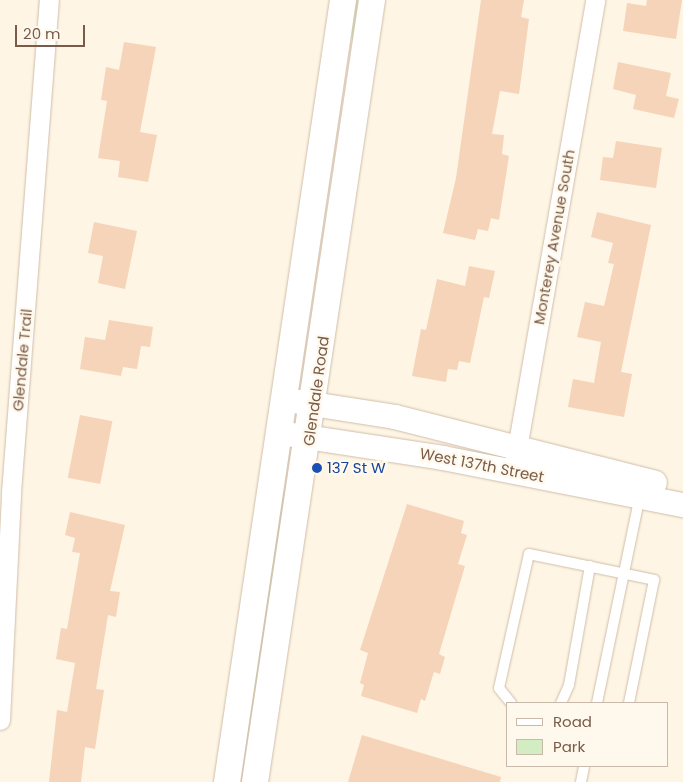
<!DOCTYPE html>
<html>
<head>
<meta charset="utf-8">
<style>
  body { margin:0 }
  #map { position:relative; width:683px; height:782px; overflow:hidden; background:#fef5e4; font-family:Poppins,sans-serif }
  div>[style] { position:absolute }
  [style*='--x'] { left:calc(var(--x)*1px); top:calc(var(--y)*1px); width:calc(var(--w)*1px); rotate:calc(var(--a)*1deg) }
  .green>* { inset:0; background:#d1edc1; transform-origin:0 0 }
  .building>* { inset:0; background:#f5d4b9; transform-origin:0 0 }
  .roads { filter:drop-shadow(0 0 1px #d0bda9) drop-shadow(0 0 1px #d0bda9) }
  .service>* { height:10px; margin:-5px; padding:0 5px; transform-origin:5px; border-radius:5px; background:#fff }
  .minor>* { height:19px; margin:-9.5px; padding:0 9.5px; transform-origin:9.5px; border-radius:9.5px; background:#fff }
  .tertiary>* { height:24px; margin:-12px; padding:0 12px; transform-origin:12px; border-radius:12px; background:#fff }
  .secondary>* { height:26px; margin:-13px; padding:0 13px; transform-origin:13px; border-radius:13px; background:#fff }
  .dots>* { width:14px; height:14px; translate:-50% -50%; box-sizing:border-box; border:2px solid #fff8ec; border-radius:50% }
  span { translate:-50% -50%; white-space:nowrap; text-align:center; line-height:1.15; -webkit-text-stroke:4.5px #fff8ec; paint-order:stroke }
  .street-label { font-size:15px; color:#795b47 }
  .transit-label { font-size:15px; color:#164399 }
  .left { translate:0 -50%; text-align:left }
  .legend { position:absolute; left:506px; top:702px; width:162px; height:65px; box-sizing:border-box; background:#fff8ec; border:1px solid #c9b9aa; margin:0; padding:6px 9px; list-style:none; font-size:15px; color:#795b47 }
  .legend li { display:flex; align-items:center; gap:10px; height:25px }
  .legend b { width:25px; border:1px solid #c9b9aa }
  .scale { position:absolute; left:15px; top:25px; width:70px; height:22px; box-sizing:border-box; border:2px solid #795b47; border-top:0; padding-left:6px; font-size:15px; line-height:18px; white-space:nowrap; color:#795b47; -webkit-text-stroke:4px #fff8ec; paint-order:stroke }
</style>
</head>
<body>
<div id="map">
  <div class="green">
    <i style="left:352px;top:0;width:10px;height:144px"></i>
    <i style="left:280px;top:489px;width:11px;height:296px;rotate:10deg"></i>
  </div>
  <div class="building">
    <i style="clip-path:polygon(481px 0,524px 0,521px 17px,529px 19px,519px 94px,500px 91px,492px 134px,504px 135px,502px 154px,509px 156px,499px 220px,491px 218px,488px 231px,478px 229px,475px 240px,443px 233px,456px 178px)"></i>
    <i style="clip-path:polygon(647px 0,682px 0,676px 39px,623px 31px,627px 3px,646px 6px)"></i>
    <i style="clip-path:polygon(124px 42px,156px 47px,140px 132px,157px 135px,148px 182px,118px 177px,120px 161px,98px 158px,107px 101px,101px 100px,106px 67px,119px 70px)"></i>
    <i style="clip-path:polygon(618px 62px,671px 73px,666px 96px,679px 99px,674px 118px,633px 109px,636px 95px,613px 89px)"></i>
    <i style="clip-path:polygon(616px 141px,662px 148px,656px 188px,600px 180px,603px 157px,613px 158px)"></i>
    <i style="clip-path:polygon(597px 212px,651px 225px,621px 372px,632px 374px,624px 417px,568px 407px,573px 379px,594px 383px,601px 342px,577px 337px,585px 302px,604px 306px,614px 264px,608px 263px,613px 243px,591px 237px)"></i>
    <i style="clip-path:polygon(94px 222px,137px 231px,125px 289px,98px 283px,103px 256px,88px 253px)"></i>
    <i style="clip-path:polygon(469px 266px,495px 271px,489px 298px,484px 297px,470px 363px,459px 361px,457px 370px,448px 369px,446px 382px,412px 376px,421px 329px,426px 330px,437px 279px,465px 286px)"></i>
    <i style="clip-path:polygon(109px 320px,153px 327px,150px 347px,141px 346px,137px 369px,123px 367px,121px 376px,80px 369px,85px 337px,105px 340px)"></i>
    <i style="left:80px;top:415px;width:33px;height:64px;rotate:11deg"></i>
    <i style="clip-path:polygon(407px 504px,464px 521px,461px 533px,467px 535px,458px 564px,465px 566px,439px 654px,445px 657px,440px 674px,434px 672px,425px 701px,421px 699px,417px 713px,361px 696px,364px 685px,360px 683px,368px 653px,360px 650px)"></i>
    <i style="clip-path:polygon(70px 512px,125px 525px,110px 591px,120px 592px,116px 617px,108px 615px,96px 689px,104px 690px,95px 749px,85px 747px,81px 782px,49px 782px,57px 710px,67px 712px,75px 663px,56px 659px,61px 628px,67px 629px,80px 553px,72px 552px,75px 538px,65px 535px)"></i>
    <i style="clip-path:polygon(362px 735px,501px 777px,500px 782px,348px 782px)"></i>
  </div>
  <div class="roads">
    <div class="service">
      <i style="--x:511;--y:703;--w:19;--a:-129"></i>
      <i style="--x:499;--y:688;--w:137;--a:-77.4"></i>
      <i style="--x:529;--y:554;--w:128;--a:11.7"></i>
      <i style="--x:654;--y:580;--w:126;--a:101.5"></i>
      <i style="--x:561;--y:703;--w:20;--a:-66"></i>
      <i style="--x:569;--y:685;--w:121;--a:-80"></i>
      <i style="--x:597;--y:703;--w:212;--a:-78.3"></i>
      <i style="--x:581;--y:782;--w:16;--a:-79"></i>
    </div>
    <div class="minor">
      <i style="--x:515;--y:460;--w:467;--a:-80.1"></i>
      <i style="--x:0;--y:720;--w:228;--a:-87.2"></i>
      <i style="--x:11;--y:492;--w:493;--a:-85.6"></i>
    </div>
    <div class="tertiary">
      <i style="--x:293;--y:401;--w:103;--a:8.9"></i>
      <i style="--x:395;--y:417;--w:268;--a:14.2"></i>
      <i style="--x:280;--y:433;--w:165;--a:8.7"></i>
      <i style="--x:443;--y:458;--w:245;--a:11.1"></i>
    </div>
    <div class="secondary">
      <i style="--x:227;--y:782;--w:791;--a:-81.56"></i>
      <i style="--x:255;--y:782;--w:791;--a:-81.49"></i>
    </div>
  </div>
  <div class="dots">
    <i style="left:317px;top:468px;background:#1a4fb4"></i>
  </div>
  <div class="street-label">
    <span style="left:554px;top:237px;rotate:-80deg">Monterey Avenue South</span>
    <span style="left:22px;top:360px;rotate:-85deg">Glendale Trail</span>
    <span style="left:316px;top:391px;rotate:-82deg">Glendale Road</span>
    <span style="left:482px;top:465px;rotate:11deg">West 137th Street</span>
  </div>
  <div class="transit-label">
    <span class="left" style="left:327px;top:468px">137 St W</span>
  </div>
  <ul class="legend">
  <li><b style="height:6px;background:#fff"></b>Road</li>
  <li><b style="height:14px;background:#d1edc1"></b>Park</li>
  </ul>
  <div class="scale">20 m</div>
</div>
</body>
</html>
